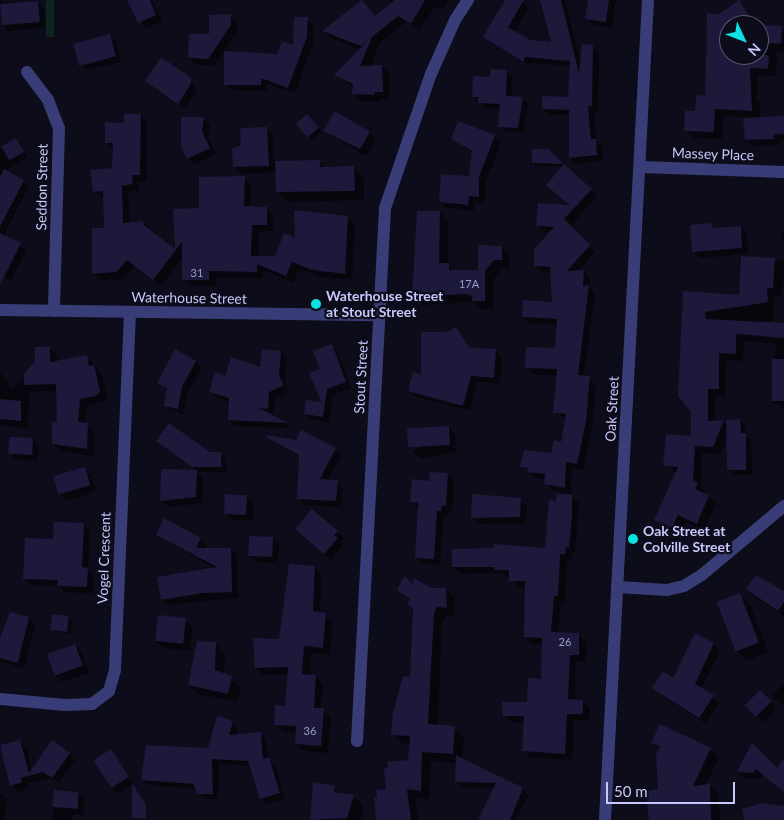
<!DOCTYPE html>
<html>
<head>
<meta charset="utf-8">
<style>
  body { margin:0 }
  #map { position:relative; width:784px; height:820px; overflow:hidden; background:#0d0c1a; font-family:Lato,sans-serif }
  div>[style] { position:absolute }
  [style*='--x'] { left:calc(var(--x)*1px); top:calc(var(--y)*1px); width:calc(var(--w)*1px); rotate:calc(var(--a)*1deg) }
  .green>* { inset:0; background:#0f2421; transform-origin:0 0 }
  .shadow>* { inset:0; background:#0007; transform-origin:0 0 }
  .building>* { inset:0; background:#1c193a; transform-origin:0 0 }
  .minor>* { height:12px; margin:-6px; padding:0 6px; transform-origin:6px; border-radius:6px; background:#393d77 }
  .dots>* { width:14px; height:14px; translate:-50% -50%; box-sizing:border-box; border:2px solid #0d0c1a; border-radius:50% }
  span { translate:-50% -50%; white-space:nowrap; text-align:center; line-height:1.15; -webkit-text-stroke:4.5px #0d0c1a; paint-order:stroke }
  .number-label { font-size:11px; color:#9e9ccc }
  .number-label span { -webkit-text-stroke-width:0 }
  .street-label { font-size:14px; color:#c9c8fc }
  .poi-label { font-size:14px; color:#c9c8fc; font-weight:700 }
  .left { translate:0 -50%; text-align:left }
  .north { position:absolute; left:719px; top:15px; width:50px; height:50px; box-sizing:border-box; background:#0d0c1a; border:1px solid #585774; border-radius:50%; rotate:133deg; font-size:14px; font-weight:700; line-height:20px; text-align:center; color:#c9c8fc }
  .north::after { content:''; display:block; margin:auto; width:18px; height:22px; background:#0de2e3; clip-path:polygon(50% 0,100% 100%,50% 72%,0 100%) }
  .scale { position:absolute; left:606px; top:782px; width:129px; height:22px; box-sizing:border-box; border:2px solid #c9c8fc; border-top:0; padding-left:6px; font-size:15px; line-height:18px; white-space:nowrap; color:#c9c8fc; -webkit-text-stroke:4px #0d0c1a; paint-order:stroke }
</style>
</head>
<body>
<div id="map">
  <div class="green">
    <i style="left:46px;top:0;width:8px;height:37px"></i>
  </div>
  <div class="shadow">
    <i style="clip-path:polygon(0 0,6px 5px,38px 2px,44px 9px,46px 28px,8px 31px,2px 24px)"></i>
    <i style="clip-path:polygon(133px 0,152px 0,162px 21px,146px 29px,129px 2px)"></i>
    <i style="clip-path:polygon(397px 0,449px 0,443px 10px,436px 6px,419px 30px,406px 22px,379px 44px,370px 67px,382px 66px,389px 74px,390px 99px,382px 99px,381px 102px,361px 101px,354px 94px,354px 88px,336px 75px,361px 50px,331px 38px,324px 31px,368px 8px,376px 17px)"></i>
    <i style="clip-path:polygon(506px 0,521px 0,529px 8px,514px 32px,529px 41px,552px 43px,542px 0,565px 0,581px 65px,593px 46px,599px 53px,598px 112px,594px 112px,596px 141px,602px 146px,603px 160px,576px 164px,570px 157px,570px 115px,549px 115px,543px 109px,569px 98px,571px 66px,530px 63px,530px 66px,484px 36px)"></i>
    <i style="clip-path:polygon(589px 0,616px 0,612px 28px,593px 25px,587px 19px)"></i>
    <i style="clip-path:polygon(739px 2px,756px 25px,729px 25px,729px 55px,759px 55px,759px 26px,784px 30px,784px 52px,777px 51px,776px 76px,758px 75px,756px 100px,760px 103px,760px 119px,784px 117px,784px 141px,780px 141px,780px 145px,753px 146px,746px 140px,745px 117px,723px 116px,722px 139px,693px 138px,686px 130px,706px 97px,720px 16px)"></i>
    <i style="clip-path:polygon(230px 16px,237px 22px,237px 32px,215px 65px,196px 65px,190px 58px)"></i>
    <i style="clip-path:polygon(307px 19px,313px 25px,313px 44px,295px 93px,267px 84px,267px 91px,231px 90px,225px 84px,294px 47px)"></i>
    <i style="clip-path:polygon(109px 35px,116px 42px,121px 62px,86px 70px,80px 63px)"></i>
    <i style="clip-path:polygon(506px 71px,512px 77px,511px 98px,523px 99px,528px 104px,523px 133px,504px 131px,499px 126px,500px 109px,485px 108px,473px 96px,492px 78px)"></i>
    <i style="clip-path:polygon(190px 79px,197px 91px,185px 109px,146px 80px)"></i>
    <i style="clip-path:polygon(140px 116px,147px 123px,147px 182px,138px 182px,139px 191px,128px 192px,130px 223px,143px 222px,176px 252px,174px 210px,200px 209px,244px 178px,251px 185px,250px 207px,266px 207px,273px 214px,274px 231px,258px 232px,258px 257px,275px 258px,296px 239px,348px 217px,355px 224px,352px 280px,320px 277px,299px 269px,293px 283px,263px 270px,263px 279px,216px 278px,216px 286px,191px 286px,184px 279px,183px 256px,161px 286px,135px 266px,123px 279px,100px 280px,93px 273px,106px 229px,104px 198px,94px 192px,113px 169px,113px 150px,106px 143px,125px 124px)"></i>
    <i style="left:307px;top:116px;width:21px;height:13px;rotate:47deg"></i>
    <i style="clip-path:polygon(203px 118px,210px 125px,208px 138px,216px 154px,194px 165px,188px 158px)"></i>
    <i style="clip-path:polygon(266px 128px,273px 135px,274px 162px,319px 161px,326px 168px,354px 168px,364px 178px,364px 200px,287px 202px,277px 192px,276px 172px,241px 174px,235px 167px,242px 146px)"></i>
    <i style="clip-path:polygon(325px 131px,370px 133px,376px 139px,367px 155px,363px 155px)"></i>
    <i style="clip-path:polygon(494px 136px,501px 143px,485px 184px,485px 203px,475px 202px,474px 211px,447px 208px,440px 202px,470px 177px,473px 153px,453px 139px)"></i>
    <i style="clip-path:polygon(16px 140px,28px 157px,5px 171px,29px 186px,4px 236px,26px 250px,11px 281px,0 276px,0 285px,0 149px)"></i>
    <i style="clip-path:polygon(547px 150px,597px 196px,570px 227px,595px 252px,579px 271px,584px 271px,590px 277px,590px 287px,595px 293px,584px 377px,596px 384px,592px 428px,583px 470px,572px 468px,571px 494px,552px 490px,546px 479px,535px 478px,522px 466px,552px 455px,562px 443px,567px 419px,554px 412px,558px 375px,533px 374px,527px 367px,556px 349px,558px 325px,530px 323px,523px 317px,553px 303px,552px 273px,542px 272px,535px 266px,551px 232px,544px 232px,538px 225px,572px 207px,564px 166px,536px 166px,533px 163px)"></i>
    <i style="clip-path:polygon(440px 212px,448px 221px,448px 264px,456px 272px,479px 271px,501px 247px,510px 256px,510px 268px,503px 268px,493px 280px,493px 309px,482px 310px,474px 302px,422px 305px,413px 297px)"></i>
    <i style="clip-path:polygon(712px 224px,716px 229px,740px 227px,747px 234px,749px 254px,700px 258px,693px 251px)"></i>
    <i style="clip-path:polygon(784px 231px,784px 244px,780px 232px)"></i>
    <i style="clip-path:polygon(742px 257px,784px 260px,784px 281px,780px 296px,775px 295px,772px 324px,784px 325px,784px 408px,772px 401px,776px 344px,744px 341px,743px 361px,726px 360px,726px 396px,715px 396px,715px 422px,724px 422px,728px 426px,740px 421px,746px 427px,746px 436px,751px 441px,752px 475px,735px 475px,728px 469px,728px 437px,720px 455px,702px 453px,700px 486px,716px 504px,704px 530px,686px 522px,680px 535px,656px 520px,677px 473px,665px 465px,693px 438px,684px 292px,740px 296px)"></i>
    <i style="clip-path:polygon(456px 329px,472px 349px,495px 350px,502px 357px,500px 383px,477px 382px,470px 411px,416px 397px,409px 390px,448px 333px)"></i>
    <i style="clip-path:polygon(332px 346px,338px 352px,351px 388px,333px 395px,329px 422px,312px 420px,306px 414px,323px 404px,322px 369px)"></i>
    <i style="clip-path:polygon(50px 348px,57px 356px,57px 362px,87px 357px,102px 374px,107px 400px,87px 406px,85px 424px,95px 432px,94px 456px,60px 451px,53px 443px,58px 423px,58px 391px,29px 392px,28px 428px,0 425px,0 372px,12px 390px)"></i>
    <i style="clip-path:polygon(281px 352px,287px 358px,285px 383px,289px 392px,275px 399px,274px 417px,292px 428px,235px 426px,229px 419px,230px 402px,217px 398px,211px 392px,226px 377px,262px 368px)"></i>
    <i style="clip-path:polygon(196px 362px,202px 368px,187px 393px,183px 414px,171px 411px,165px 405px,168px 390px,158px 382px)"></i>
    <i style="clip-path:polygon(448px 427px,455px 434px,456px 452px,420px 459px,413px 452px)"></i>
    <i style="clip-path:polygon(267px 437px,335px 449px,342px 455px,328px 481px,337px 482px,343px 488px,342px 507px,305px 505px,298px 498px,300px 457px)"></i>
    <i style="clip-path:polygon(32px 439px,39px 446px,38px 461px,16px 460px,9px 453px)"></i>
    <i style="clip-path:polygon(158px 441px,220px 453px,226px 459px,226px 472px,197px 472px,203px 478px,202px 503px,168px 507px,162px 500px,163px 471px,199px 472px)"></i>
    <i style="clip-path:polygon(84px 469px,91px 475px,96px 491px,67px 501px,61px 494px)"></i>
    <i style="clip-path:polygon(448px 474px,454px 481px,452px 512px,448px 511px,448px 518px,443px 517px,440px 565px,423px 564px,416px 558px,418px 509px,411px 502px,430px 482px)"></i>
    <i style="clip-path:polygon(572px 496px,579px 503px,575px 553px,572px 553px,572px 561px,567px 561px,565px 603px,561px 602px,558px 633px,579px 634px,586px 641px,586px 662px,576px 661px,575px 701px,582px 701px,590px 708px,589px 721px,574px 720px,572px 760px,531px 758px,524px 751px,525px 723px,511px 722px,504px 715px,528px 704px,542px 680px,543px 644px,532px 644px,525px 637px,526px 588px,517px 587px,510px 577px,499px 573px,460px 574px,453px 567px,546px 549px,557px 502px)"></i>
    <i style="clip-path:polygon(247px 497px,254px 503px,253px 521px,232px 520px,225px 513px)"></i>
    <i style="clip-path:polygon(520px 499px,527px 506px,526px 523px,478px 524px,472px 517px)"></i>
    <i style="clip-path:polygon(313px 510px,344px 538px,340px 542px,343px 545px,331px 560px,303px 536px)"></i>
    <i style="clip-path:polygon(83px 524px,90px 531px,88px 570px,94px 576px,93px 594px,65px 592px,59px 586px,31px 585px,25px 578px,55px 541px)"></i>
    <i style="clip-path:polygon(157px 535px,200px 539px,207px 545px,205px 549px,231px 549px,237px 555px,238px 598px,168px 605px,162px 599px,216px 569px)"></i>
    <i style="clip-path:polygon(272px 538px,279px 545px,278px 563px,256px 562px,249px 556px)"></i>
    <i style="clip-path:polygon(315px 567px,322px 575px,320px 613px,333px 621px,330px 655px,311px 653px,310px 676px,315px 676px,323px 684px,321px 710px,331px 717px,328px 753px,304px 751px,296px 744px,297px 733px,283px 732px,275px 724px,286px 707px,289px 675px,263px 675px,256px 668px,280px 641px)"></i>
    <i style="clip-path:polygon(414px 587px,446px 589px,455px 598px,455px 617px,447px 616px,442px 622px,438px 726px,454px 728px,464px 737px,462px 759px,522px 789px,529px 795px,516px 820px,480px 820px,495px 788px,463px 787px,457px 781px,457px 763px,431px 761px,429px 799px,416px 798px,418px 820px,377px 820px,387px 790px,410px 761px,411px 744px,402px 743px,393px 734px,411px 679px,414px 610px,409px 605px,411px 601px,399px 590px)"></i>
    <i style="clip-path:polygon(748px 589px,784px 593px,784px 616px,754px 596px)"></i>
    <i style="clip-path:polygon(740px 594px,750px 605px,768px 652px,747px 661px,736px 651px,718px 603px)"></i>
    <i style="clip-path:polygon(9px 615px,29px 618px,35px 625px,24px 669px,0 661px,0 636px,4px 636px)"></i>
    <i style="clip-path:polygon(69px 617px,72px 620px,70px 635px,51px 630px)"></i>
    <i style="clip-path:polygon(186px 620px,192px 626px,190px 651px,163px 648px,156px 641px)"></i>
    <i style="clip-path:polygon(216px 644px,225px 653px,224px 674px,241px 687px,237px 702px,199px 694px,189px 685px)"></i>
    <i style="clip-path:polygon(714px 644px,720px 651px,701px 689px,719px 703px,706px 724px,654px 688px,674px 679px)"></i>
    <i style="clip-path:polygon(75px 645px,82px 652px,89px 673px,61px 682px,55px 675px)"></i>
    <i style="clip-path:polygon(784px 682px,784px 706px,772px 697px)"></i>
    <i style="left:760px;top:692px;width:24px;height:19px;rotate:45deg"></i>
    <i style="clip-path:polygon(232px 722px,238px 728px,236px 735px,261px 734px,266px 740px,268px 759px,275px 765px,285px 799px,267px 804px,261px 799px,251px 766px,218px 764px,218px 799px,204px 799px,196px 789px,148px 785px,142px 779px,209px 749px)"></i>
    <i style="clip-path:polygon(20px 742px,27px 748px,32px 771px,69px 754px,75px 760px,59px 783px,51px 778px,27px 784px,28px 789px,17px 792px,11px 785px)"></i>
    <i style="clip-path:polygon(653px 743px,710px 749px,719px 757px,705px 786px,710px 785px,718px 794px,720px 820px,650px 820px,659px 790px,660px 750px)"></i>
    <i style="clip-path:polygon(753px 745px,777px 769px,784px 765px,784px 792px,764px 775px,760px 779px,744px 778px,738px 772px)"></i>
    <i style="clip-path:polygon(111px 750px,134px 784px,117px 794px,111px 787px)"></i>
    <i style="clip-path:polygon(314px 784px,334px 787px,341px 794px,353px 796px,363px 806px,361px 820px,311px 820px)"></i>
    <i style="clip-path:polygon(55px 791px,79px 793px,85px 799px,83px 815px,73px 814px,73px 820px,52px 820px)"></i>
    <i style="clip-path:polygon(0 793px,7px 799px,5px 820px,0 820px)"></i>
  </div>
  <div class="building">
    <i style="clip-path:polygon(127px 0,150px 0,156px 15px,138px 23px)"></i>
    <i style="clip-path:polygon(362px 0,375px 16px,395px 0,425px 0,411px 24px,398px 16px,372px 37px,360px 66px,382px 65px,383px 92px,375px 92px,374px 95px,352px 94px,353px 84px,334px 75px,370px 38px,361px 46px,322px 31px)"></i>
    <i style="clip-path:polygon(505px 0,524px 0,508px 27px,530px 40px,551px 42px,540px 0,561px 0,579px 73px,582px 44px,593px 45px,592px 106px,588px 106px,591px 139px,596px 139px,597px 155px,569px 158px,569px 110px,542px 109px,542px 96px,568px 97px,570px 61px,524px 57px,524px 62px,483px 37px)"></i>
    <i style="clip-path:polygon(588px 0,609px 0,606px 22px,585px 19px)"></i>
    <i style="clip-path:polygon(739px 0,755px 25px,729px 25px,729px 55px,769px 55px,768px 69px,750px 68px,752px 111px,715px 109px,714px 132px,684px 131px,685px 111px,695px 111px,696px 95px,705px 96px,707px 25px,704px 25px,707px 23px,707px 13px,719px 14px)"></i>
    <i style="left:38px;top:1px;width:21px;height:38px;rotate:85deg"></i>
    <i style="clip-path:polygon(231px 14px,231px 25px,208px 59px,188px 58px,189px 34px,209px 34px,209px 15px)"></i>
    <i style="clip-path:polygon(294px 17px,308px 17px,307px 37px,288px 88px,261px 78px,261px 85px,224px 85px,224px 51px,277px 54px,282px 41px,293px 45px)"></i>
    <i style="left:759px;top:25px;width:23px;height:18px;rotate:2deg"></i>
    <i style="left:110px;top:34px;width:23px;height:38px;rotate:75deg"></i>
    <i style="clip-path:polygon(161px 57px,191px 78px,191px 84px,178px 104px,145px 81px)"></i>
    <i style="clip-path:polygon(491px 69px,507px 70px,506px 96px,523px 97px,518px 128px,498px 127px,500px 104px,478px 103px,478px 97px,472px 97px,473px 76px,490px 77px)"></i>
    <i style="clip-path:polygon(335px 111px,370px 132px,360px 149px,323px 131px)"></i>
    <i style="clip-path:polygon(124px 114px,141px 114px,140px 175px,132px 175px,133px 184px,122px 186px,123px 223px,143px 221px,144px 225px,175px 249px,173px 209px,199px 208px,199px 177px,245px 176px,244px 206px,267px 207px,267px 225px,252px 225px,251px 256px,275px 256px,284px 233px,295px 238px,294px 210px,348px 216px,345px 274px,312px 270px,292px 262px,286px 276px,257px 264px,257px 272px,209px 271px,209px 280px,182px 280px,182px 242px,153px 280px,127px 260px,116px 272px,92px 274px,92px 228px,104px 228px,103px 191px,93px 192px,90px 170px,112px 168px,113px 143px,105px 143px,105px 122px,124px 123px)"></i>
    <i style="left:307px;top:114px;width:18px;height:15px;rotate:49deg"></i>
    <i style="clip-path:polygon(784px 116px,784px 134px,774px 135px,774px 139px,745px 140px,743px 118px)"></i>
    <i style="clip-path:polygon(181px 117px,204px 117px,202px 131px,210px 148px,187px 159px,181px 147px)"></i>
    <i style="clip-path:polygon(458px 121px,495px 135px,479px 177px,479px 197px,469px 196px,468px 205px,439px 202px,441px 174px,469px 176px,472px 151px,451px 139px)"></i>
    <i style="clip-path:polygon(267px 127px,269px 166px,233px 167px,232px 149px,241px 145px,240px 128px)"></i>
    <i style="left:16px;top:138px;width:16px;height:17px;rotate:60deg"></i>
    <i style="clip-path:polygon(532px 149px,548px 149px,564px 164px,532px 163px)"></i>
    <i style="clip-path:polygon(320px 160px,320px 167px,354px 166px,355px 191px,276px 192px,275px 161px)"></i>
    <i style="clip-path:polygon(564px 164px,592px 189px,564px 219px,590px 245px,567px 271px,584px 270px,583px 286px,589px 285px,578px 375px,590px 376px,586px 421px,577px 464px,566px 462px,565px 488px,544px 484px,545px 474px,527px 472px,528px 468px,520px 467px,524px 450px,551px 453px,554px 440px,561px 442px,566px 414px,553px 413px,557px 369px,525px 368px,526px 347px,555px 348px,557px 319px,522px 317px,523px 300px,552px 302px,550px 267px,534px 266px,534px 249px,554px 227px,536px 226px,538px 203px,569px 205px,546px 185px)"></i>
    <i style="clip-path:polygon(4px 169px,24px 180px,0 227px,0 177px)"></i>
    <i style="clip-path:polygon(417px 211px,440px 211px,439px 263px,449px 263px,449px 270px,478px 270px,478px 245px,502px 246px,502px 260px,494px 260px,485px 271px,485px 301px,472px 301px,472px 296px,467px 294px,412px 297px)"></i>
    <i style="clip-path:polygon(712px 223px,713px 228px,741px 226px,742px 248px,692px 252px,690px 225px)"></i>
    <i style="clip-path:polygon(0 233px,21px 243px,0 285px)"></i>
    <i style="clip-path:polygon(741px 256px,775px 258px,773px 288px,767px 288px,768px 302px,705px 312px,706px 319px,784px 323px,784px 338px,736px 334px,736px 354px,719px 353px,719px 389px,708px 389px,708px 421px,724px 420px,713px 447px,695px 446px,693px 480px,698px 483px,695px 489px,709px 495px,697px 524px,678px 515px,672px 528px,654px 520px,678px 467px,663px 466px,666px 434px,691px 436px,691px 412px,678px 396px,683px 291px,739px 295px)"></i>
    <i style="clip-path:polygon(456px 327px,470px 348px,496px 349px,494px 378px,471px 376px,463px 406px,408px 391px,413px 372px,421px 374px,421px 332px,447px 332px)"></i>
    <i style="clip-path:polygon(332px 344px,346px 382px,327px 389px,323px 417px,304px 414px,306px 400px,321px 402px,309px 373px,320px 369px,313px 351px)"></i>
    <i style="clip-path:polygon(35px 347px,50px 347px,50px 362px,87px 355px,89px 366px,94px 365px,100px 392px,96px 396px,80px 399px,78px 422px,88px 423px,87px 449px,52px 444px,52px 422px,57px 422px,56px 384px,24px 385px,24px 374px,35px 361px)"></i>
    <i style="clip-path:polygon(175px 349px,196px 361px,182px 387px,178px 409px,164px 406px,167px 388px,157px 383px)"></i>
    <i style="clip-path:polygon(262px 349px,281px 351px,279px 376px,284px 385px,269px 392px,268px 409px,259px 408px,288px 423px,228px 420px,229px 398px,209px 392px,215px 372px,225px 376px,231px 357px,260px 367px)"></i>
    <i style="left:772px;top:359px;width:12px;height:42px"></i>
    <i style="clip-path:polygon(0 399px,21px 401px,21px 421px,0 419px)"></i>
    <i style="clip-path:polygon(740px 419px,741px 433px,746px 433px,746px 470px,727px 470px,726px 420px)"></i>
    <i style="clip-path:polygon(169px 423px,210px 452px,221px 452px,221px 467px,192px 467px,156px 441px)"></i>
    <i style="left:449px;top:426px;width:19px;height:42px;rotate:87deg"></i>
    <i style="clip-path:polygon(301px 430px,336px 448px,320px 479px,338px 480px,336px 501px,297px 499px,299px 455px,266px 437px,267px 435px,296px 440px)"></i>
    <i style="left:9px;top:437px;width:24px;height:17px;rotate:2deg"></i>
    <i style="left:85px;top:467px;width:19px;height:33px;rotate:74deg"></i>
    <i style="clip-path:polygon(161px 469px,197px 470px,196px 497px,160px 501px)"></i>
    <i style="clip-path:polygon(430px 472px,448px 473px,446px 506px,442px 505px,441px 511px,437px 511px,434px 559px,415px 558px,418px 503px,410px 502px,412px 479px,429px 481px)"></i>
    <i style="left:225px;top:494px;width:22px;height:20px;rotate:3deg"></i>
    <i style="clip-path:polygon(472px 494px,521px 498px,520px 517px,471px 518px)"></i>
    <i style="clip-path:polygon(557px 494px,572px 495px,572px 516px,569px 547px,566px 547px,565px 554px,560px 554px,558px 596px,554px 596px,551px 632px,579px 633px,579px 655px,570px 655px,568px 699px,583px 700px,583px 714px,567px 714px,565px 754px,522px 751px,524px 716px,503px 716px,502px 702px,527px 702px,528px 678px,541px 679px,542px 638px,524px 637px,525px 581px,509px 581px,509px 570px,494px 570px,494px 567px,452px 567px,452px 549px,494px 548px,494px 544px,545px 548px,549px 500px,556px 501px)"></i>
    <i style="clip-path:polygon(312px 509px,338px 531px,334px 535px,338px 538px,324px 554px,295px 529px)"></i>
    <i style="clip-path:polygon(164px 518px,201px 538px,196px 548px,231px 548px,232px 592px,203px 593px,161px 600px,157px 577px,217px 567px,156px 535px)"></i>
    <i style="clip-path:polygon(54px 522px,84px 523px,82px 567px,88px 568px,87px 587px,57px 586px,58px 580px,23px 579px,25px 538px,53px 539px)"></i>
    <i style="left:249px;top:536px;width:24px;height:20px;rotate:2deg"></i>
    <i style="clip-path:polygon(289px 564px,315px 566px,313px 611px,326px 613px,323px 648px,304px 646px,302px 674px,316px 675px,314px 708px,324px 708px,321px 746px,295px 744px,296px 726px,274px 725px,275px 705px,285px 706px,288px 667px,255px 668px,253px 638px,279px 639px)"></i>
    <i style="clip-path:polygon(756px 575px,784px 591px,784px 602px,778px 611px,746px 589px)"></i>
    <i style="clip-path:polygon(404px 576px,413px 584px,413px 578px,432px 588px,446px 588px,447px 608px,437px 607px,434px 613px,428px 724px,455px 726px,453px 754px,422px 752px,421px 791px,407px 789px,411px 820px,376px 820px,374px 798px,377px 798px,376px 790px,386px 789px,384px 769px,388px 768px,387px 762px,408px 760px,410px 736px,391px 735px,393px 713px,403px 676px,410px 677px,413px 608px,407px 605px,410px 599px,397px 590px)"></i>
    <i style="left:740px;top:593px;width:53px;height:25px;rotate:69deg"></i>
    <i style="clip-path:polygon(10px 612px,29px 617px,18px 663px,0 658px,0 638px)"></i>
    <i style="left:52px;top:614px;width:17px;height:16px;rotate:7deg"></i>
    <i style="left:158px;top:615px;width:28px;height:26px;rotate:6deg"></i>
    <i style="clip-path:polygon(695px 633px,714px 643px,695px 684px,714px 695px,699px 718px,652px 688px,663px 671px,673px 678px)"></i>
    <i style="clip-path:polygon(197px 641px,216px 642px,215px 670px,232px 676px,228px 694px,188px 685px)"></i>
    <i style="left:75px;top:644px;width:23px;height:30px;rotate:70deg"></i>
    <i style="left:760px;top:690px;width:16px;height:22px;rotate:45deg"></i>
    <i style="clip-path:polygon(217px 716px,233px 721px,229px 735px,261px 732px,263px 759px,269px 757px,280px 793px,260px 799px,248px 761px,212px 759px,213px 794px,197px 794px,193px 784px,141px 780px,146px 745px,208px 748px)"></i>
    <i style="clip-path:polygon(660px 724px,711px 748px,693px 786px,710px 784px,711px 820px,649px 820px,646px 791px,658px 789px,656px 754px,660px 747px,651px 743px)"></i>
    <i style="clip-path:polygon(20px 740px,29px 773px,52px 740px,70px 753px,52px 778px,43px 772px,21px 778px,22px 782px,10px 786px,0 745px)"></i>
    <i style="clip-path:polygon(752px 743px,777px 768px,784px 759px,784px 792px,756px 769px,753px 773px,737px 772px)"></i>
    <i style="left:111px;top:749px;width:33px;height:21px;rotate:57deg"></i>
    <i style="clip-path:polygon(456px 755px,523px 788px,510px 820px,478px 820px,496px 783px,455px 782px)"></i>
    <i style="clip-path:polygon(313px 782px,335px 786px,334px 792px,354px 795px,347px 818px,310px 820px)"></i>
    <i style="clip-path:polygon(132px 783px,146px 805px,146px 818px,132px 818px)"></i>
    <i style="left:54px;top:790px;width:25px;height:17px;rotate:5deg"></i>
    <i style="clip-path:polygon(762px 803px,784px 806px,784px 820px,745px 820px,742px 809px)"></i>
  </div>
  <div class="minor">
    <i style="--x:27;--y:72;--w:35;--a:53"></i>
    <i style="--x:48;--y:100;--w:30;--a:69"></i>
    <i style="--x:59;--y:128;--w:183;--a:91.6"></i>
    <i style="--x:641;--y:167;--w:143;--a:2"></i>
    <i style="--x:0;--y:310;--w:379;--a:0.8"></i>
    <i style="--x:617;--y:587;--w:50;--a:3.4"></i>
    <i style="--x:667;--y:590;--w:17;--a:-13"></i>
    <i style="--x:684;--y:586;--w:22;--a:-32"></i>
    <i style="--x:703;--y:574;--w:106;--a:-40"></i>
    <i style="--x:0;--y:699;--w:65;--a:5.3"></i>
    <i style="--x:65;--y:705;--w:27;--a:-2"></i>
    <i style="--x:92;--y:704;--w:21;--a:-37"></i>
    <i style="--x:109;--y:691;--w:22;--a:-74"></i>
    <i style="--x:115;--y:670;--w:358;--a:-87.6"></i>
    <i style="--x:357;--y:741;--w:534;--a:-86.99"></i>
    <i style="--x:385;--y:208;--w:142;--a:-71.1"></i>
    <i style="--x:431;--y:74;--w:59;--a:-66"></i>
    <i style="--x:455;--y:20;--w:24;--a:-57"></i>
    <i style="--x:605;--y:820;--w:821;--a:-87"></i>
  </div>
  <div class="dots">
    <i style="left:316px;top:304px;background:#0de2e3"></i>
    <i style="left:633px;top:539px;background:#0de2e3"></i>
  </div>
  <div class="number-label">
    <span style="left:197px;top:273px">31</span>
    <span style="left:469px;top:284px">17A</span>
    <span style="left:565px;top:642px">26</span>
    <span style="left:310px;top:731px">36</span>
  </div>
  <div class="street-label">
    <span style="left:713px;top:154px;rotate:2deg">Massey Place</span>
    <span style="left:42px;top:187px;rotate:-89deg">Seddon Street</span>
    <span style="left:189px;top:298px;rotate:1deg">Waterhouse Street</span>
    <span style="left:361px;top:377px;rotate:-87deg">Stout Street</span>
    <span style="left:612px;top:409px;rotate:-87deg">Oak Street</span>
    <span style="left:104px;top:558px;rotate:-88deg">Vogel Crescent</span>
  </div>
  <div class="poi-label">
    <span class="left" style="left:326px;top:304px">Waterhouse Street<br>at Stout Street</span>
    <span class="left" style="left:643px;top:539px">Oak Street at<br>Colville Street</span>
  </div>
  <div class="north">N</div>
  <div class="scale">50 m</div>
</div>
</body>
</html>
